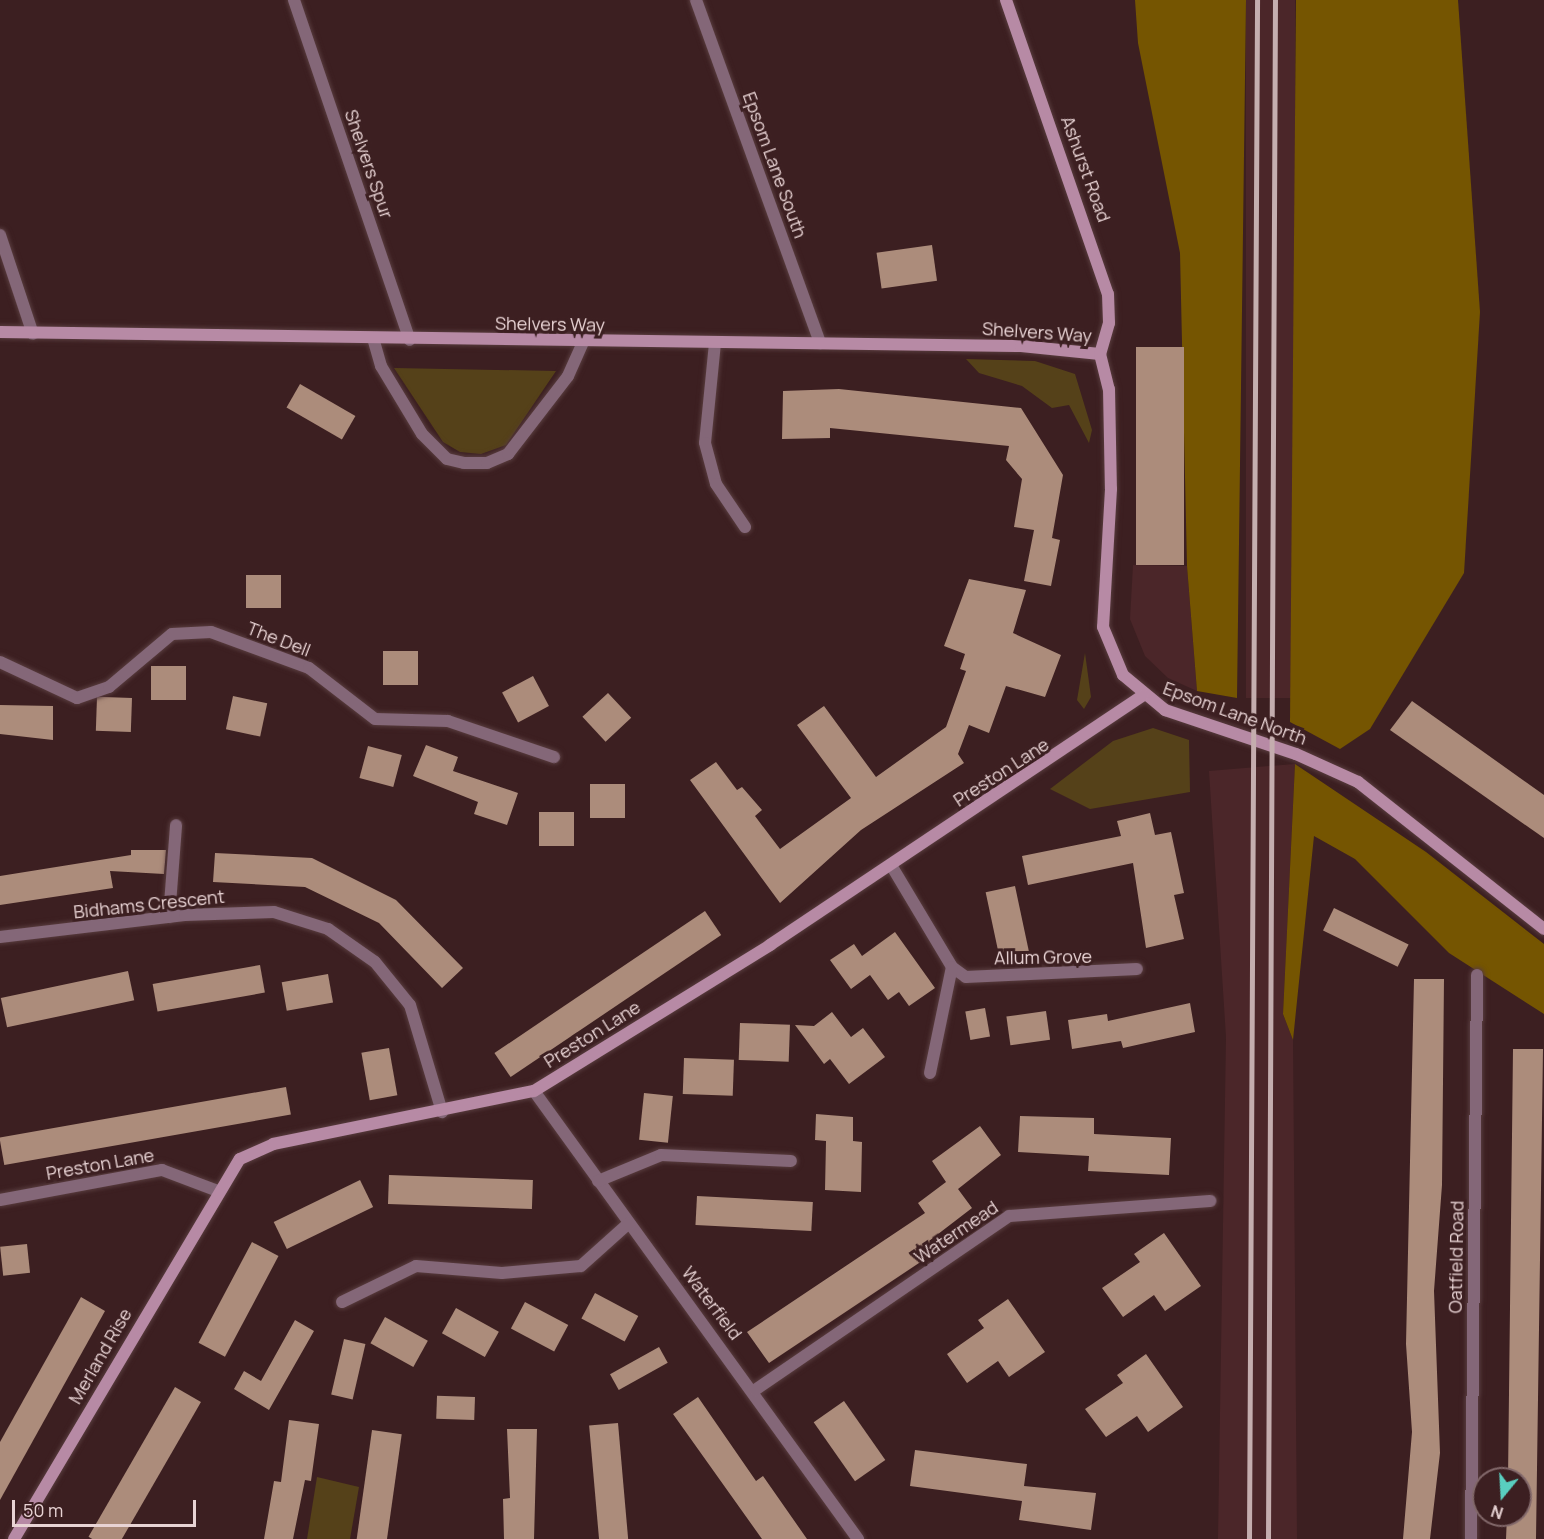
<!DOCTYPE html>
<html>
<head>
<meta charset="utf-8">
<style>
  body { margin:0 }
  #map { position:relative; width:1544px; height:1539px; overflow:hidden; background:#3c1f21; font-family:Manrope,sans-serif }
  div>[style] { position:absolute }
  [style*='--x'] { left:calc(var(--x)*1px); top:calc(var(--y)*1px); width:calc(var(--w)*1px); rotate:calc(var(--a)*1deg) }
  .built>* { inset:0; background:#4b2629; transform-origin:0 0 }
  .green>* { inset:0; background:#554119 }
  .forest>* { inset:0; background:#755501 }
  .building>* { inset:0; background:#ac8c7b; transform-origin:0 0 }
  .roads { filter:drop-shadow(0 0 2px #583c3e) drop-shadow(0 0 2px #583c3e) }
  .street>* { height:12px; margin:-6px; padding:0 6px; transform-origin:6px; border-radius:6px; background:#846778 }
  .secondary>* { height:12px; margin:-6px; padding:0 6px; transform-origin:6px; border-radius:6px; background:#b78aa5 }
  .rail>* { height:4.5px; margin:-2.25px; padding:0 2.25px; transform-origin:2.25px; border-radius:2.25px; background:#c4adae }
  span { translate:-50% -50%; white-space:nowrap; text-align:center; line-height:1.15; -webkit-text-stroke:6px #3c1f21; paint-order:stroke }
  .street-label { font-size:18px; color:#e8d3d4 }
  .north { position:absolute; left:1472px; top:1467px; width:60px; height:60px; box-sizing:border-box; background:#3c1f21; border:2px solid #816769; border-radius:50%; rotate:198deg; font-size:16px; font-weight:700; line-height:24px; text-align:center; color:#e8d3d4 }
  .north::after { content:''; display:block; margin:auto; width:21px; height:27px; background:#59cebf; clip-path:polygon(50% 0,100% 100%,50% 72%,0 100%) }
  .scale { position:absolute; left:12px; top:1500px; width:184px; height:27px; box-sizing:border-box; border:3px solid #e8d3d4; border-top:0; padding-left:8px; font-size:18px; line-height:21px; white-space:nowrap; color:#e8d3d4; -webkit-text-stroke:4px #3c1f21; paint-order:stroke }
</style>
</head>
<body>
<div id="map">
  <div class="built">
    <i style="left:1246px;top:0;width:49px;height:698px"></i>
    <i style="clip-path:polygon(1133px 565px,1187px 566px,1197px 691px,1168px 678px,1145px 656px,1130px 619px)"></i>
    <i style="clip-path:polygon(1295px 764px,1283px 1014px,1293px 1040px,1297px 1539px,1218px 1539px,1226px 1037px,1209px 771px)"></i>
  </div>
  <div class="green">
    <i style="clip-path:polygon(966px 359px,1035px 361px,1075px 374px,1092px 430px,1089px 443px,1069px 405px,1052px 408px,1022px 386px,979px 373px)"></i>
    <i style="clip-path:polygon(394px 368px,556px 371px,506px 445px,481px 454px,460px 452px,443px 442px)"></i>
    <i style="clip-path:polygon(1085px 653px,1091px 697px,1084px 709px,1077px 700px)"></i>
    <i style="clip-path:polygon(1153px 728px,1189px 740px,1190px 792px,1090px 809px,1050px 789px,1113px 741px)"></i>
    <i style="clip-path:polygon(317px 1477px,359px 1487px,350px 1539px,307px 1539px)"></i>
  </div>
  <div class="forest">
    <i style="clip-path:polygon(1135px 0,1246px 0,1237px 698px,1197px 691px,1187px 566px,1180px 253px,1138px 43px)"></i>
    <i style="clip-path:polygon(1296px 0,1458px 0,1480px 312px,1464px 573px,1370px 729px,1340px 749px,1290px 722px)"></i>
    <i style="clip-path:polygon(1295px 764px,1426px 852px,1544px 944px,1544px 1014px,1449px 953px,1355px 859px,1314px 836px,1293px 1040px,1283px 1014px)"></i>
  </div>
  <div class="building">
    <i style="left:932px;top:245px;width:36px;height:56px;rotate:82deg"></i>
    <i style="left:1136px;top:347px;width:48px;height:218px"></i>
    <i style="left:300px;top:384px;width:64px;height:27px;rotate:30deg"></i>
    <i style="clip-path:polygon(839px 389px,1021px 408px,1063px 475px,1052px 538px,1060px 540px,1051px 586px,1024px 581px,1034px 530px,1014px 527px,1022px 479px,1006px 460px,1009px 446px,830px 428px,830px 438px,782px 439px,783px 391px)"></i>
    <i style="left:246px;top:575px;width:35px;height:33px"></i>
    <i style="clip-path:polygon(969px 579px,1026px 590px,1013px 633px,1061px 655px,1045px 697px,1006px 686px,989px 733px,969px 725px,958px 754px,964px 763px,861px 830px,780px 903px,690px 780px,716px 762px,737px 790px,742px 787px,762px 810px,755px 816px,780px 849px,851px 798px,797px 725px,824px 706px,876px 777px,946px 727px,966px 671px,960px 669px,965px 654px,944px 646px)"></i>
    <i style="left:383px;top:651px;width:35px;height:34px"></i>
    <i style="left:151px;top:666px;width:35px;height:34px"></i>
    <i style="left:533px;top:676px;width:34px;height:35px;rotate:62deg"></i>
    <i style="left:608px;top:693px;width:34px;height:35px;rotate:47deg"></i>
    <i style="left:233px;top:696px;width:35px;height:34px;rotate:12deg"></i>
    <i style="left:132px;top:698px;width:34px;height:35px;rotate:92deg"></i>
    <i style="clip-path:polygon(1412px 701px,1544px 795px,1544px 838px,1390px 730px)"></i>
    <i style="clip-path:polygon(0 705px,53px 706px,53px 740px,0 734px)"></i>
    <i style="clip-path:polygon(426px 745px,458px 757px,453px 771px,518px 793px,507px 825px,474px 814px,478px 802px,413px 776px)"></i>
    <i style="left:368px;top:746px;width:35px;height:33px;rotate:15deg"></i>
    <i style="left:590px;top:784px;width:35px;height:34px"></i>
    <i style="left:539px;top:812px;width:35px;height:34px"></i>
    <i style="clip-path:polygon(1150px 813px,1155px 835px,1171px 832px,1184px 893px,1174px 895px,1184px 939px,1146px 948px,1133px 863px,1028px 885px,1022px 856px,1121px 836px,1117px 821px)"></i>
    <i style="clip-path:polygon(131px 850px,166px 850px,164px 874px,110px 871px,113px 888px,0 905px,0 876px,131px 855px)"></i>
    <i style="clip-path:polygon(215px 853px,312px 858px,396px 900px,463px 968px,442px 988px,379px 923px,305px 887px,213px 882px)"></i>
    <i style="left:1015px;top:886px;width:71px;height:30px;rotate:78deg"></i>
    <i style="left:1334px;top:908px;width:83px;height:25px;rotate:26deg"></i>
    <i style="left:705px;top:911px;width:29px;height:254px;rotate:56deg"></i>
    <i style="clip-path:polygon(895px 932px,935px 988px,909px 1006px,899px 992px,888px 1000px,870px 975px,851px 989px,830px 960px,854px 944px,862px 956px)"></i>
    <i style="left:260px;top:965px;width:28px;height:109px;rotate:80deg"></i>
    <i style="left:128px;top:971px;width:30px;height:130px;rotate:78deg"></i>
    <i style="left:328px;top:974px;width:29px;height:47px;rotate:80deg"></i>
    <i style="clip-path:polygon(1414px 979px,1444px 979px,1442px 1185px,1434px 1291px,1440px 1453px,1430px 1539px,1403px 1539px,1412px 1432px,1406px 1344px)"></i>
    <i style="clip-path:polygon(1190px 1003px,1195px 1032px,1123px 1048px,1121px 1041px,1072px 1049px,1068px 1020px,1107px 1014px,1108px 1021px)"></i>
    <i style="left:985px;top:1008px;width:29px;height:20px;rotate:80deg"></i>
    <i style="left:1046px;top:1011px;width:29px;height:40px;rotate:82deg"></i>
    <i style="clip-path:polygon(832px 1012px,851px 1037px,863px 1028px,885px 1057px,849px 1084px,830px 1059px,824px 1064px,795px 1025px,814px 1026px)"></i>
    <i style="left:740px;top:1023px;width:50px;height:37px;rotate:2deg"></i>
    <i style="left:389px;top:1048px;width:48px;height:28px;rotate:80deg"></i>
    <i style="clip-path:polygon(1513px 1049px,1543px 1049px,1536px 1539px,1506px 1539px,1507px 1515px,1520px 1515px,1520px 1479px,1508px 1479px)"></i>
    <i style="left:684px;top:1058px;width:50px;height:36px;rotate:2deg"></i>
    <i style="left:286px;top:1087px;width:28px;height:291px;rotate:80deg"></i>
    <i style="left:644px;top:1093px;width:29px;height:47px;rotate:6deg"></i>
    <i style="clip-path:polygon(816px 1114px,853px 1117px,853px 1141px,862px 1142px,861px 1192px,825px 1190px,826px 1141px,815px 1140px)"></i>
    <i style="clip-path:polygon(1020px 1116px,1094px 1118px,1094px 1134px,1171px 1138px,1169px 1175px,1088px 1171px,1089px 1156px,1018px 1152px)"></i>
    <i style="clip-path:polygon(980px 1126px,1001px 1155px,958px 1189px,972px 1208px,929px 1241px,937px 1251px,769px 1363px,747px 1332px,925px 1213px,918px 1203px,946px 1182px,932px 1161px)"></i>
    <i style="left:389px;top:1175px;width:144px;height:29px;rotate:2deg"></i>
    <i style="left:360px;top:1180px;width:30px;height:96px;rotate:64deg"></i>
    <i style="left:697px;top:1196px;width:116px;height:29px;rotate:3deg"></i>
    <i style="clip-path:polygon(1164px 1233px,1201px 1286px,1165px 1311px,1154px 1295px,1123px 1317px,1102px 1288px,1140px 1262px,1134px 1254px)"></i>
    <i style="left:252px;top:1242px;width:30px;height:114px;rotate:28deg"></i>
    <i style="left:27px;top:1244px;width:29px;height:27px;rotate:84deg"></i>
    <i style="left:595px;top:1293px;width:49px;height:29px;rotate:28deg"></i>
    <i style="clip-path:polygon(81px 1297px,105px 1311px,0 1500px,0 1442px)"></i>
    <i style="clip-path:polygon(1008px 1299px,1045px 1352px,1009px 1377px,998px 1361px,967px 1383px,947px 1354px,984px 1328px,978px 1320px)"></i>
    <i style="left:525px;top:1302px;width:49px;height:30px;rotate:28deg"></i>
    <i style="left:456px;top:1308px;width:49px;height:29px;rotate:29deg"></i>
    <i style="left:385px;top:1317px;width:49px;height:30px;rotate:29deg"></i>
    <i style="clip-path:polygon(295px 1320px,314px 1331px,269px 1410px,234px 1389px,244px 1371px,261px 1381px)"></i>
    <i style="left:344px;top:1339px;width:22px;height:57px;rotate:13deg"></i>
    <i style="left:659px;top:1347px;width:18px;height:56px;rotate:61deg"></i>
    <i style="clip-path:polygon(1146px 1354px,1183px 1407px,1148px 1432px,1137px 1416px,1106px 1437px,1085px 1409px,1123px 1383px,1117px 1375px)"></i>
    <i style="left:175px;top:1387px;width:30px;height:173px;rotate:30deg"></i>
    <i style="left:475px;top:1397px;width:23px;height:38px;rotate:92deg"></i>
    <i style="clip-path:polygon(698px 1397px,756px 1481px,763px 1476px,807px 1539px,762px 1539px,673px 1414px)"></i>
    <i style="left:844px;top:1401px;width:72px;height:37px;rotate:55deg"></i>
    <i style="clip-path:polygon(289px 1420px,319px 1424px,311px 1481px,305px 1480px,293px 1539px,264px 1539px,274px 1481px,281px 1482px)"></i>
    <i style="left:618px;top:1423px;width:117px;height:29px;rotate:85deg"></i>
    <i style="clip-path:polygon(507px 1429px,537px 1429px,534px 1539px,504px 1539px,503px 1499px,510px 1498px)"></i>
    <i style="left:372px;top:1430px;width:30px;height:110px;rotate:8deg"></i>
    <i style="clip-path:polygon(915px 1450px,1027px 1464px,1024px 1486px,1096px 1493px,1091px 1530px,1019px 1520px,1022px 1501px,910px 1486px)"></i>
  </div>
  <div class="roads">
    <div class="street">
      <i style="--x:294;--y:0;--w:359;--a:71.2"></i>
      <i style="--x:696;--y:0;--w:365;--a:70.1"></i>
      <i style="--x:0;--y:235;--w:104;--a:71.6"></i>
      <i style="--x:373;--y:338;--w:29;--a:74"></i>
      <i style="--x:381;--y:366;--w:79;--a:58.9"></i>
      <i style="--x:422;--y:434;--w:35;--a:45"></i>
      <i style="--x:447;--y:459;--w:17;--a:13"></i>
      <i style="--x:464;--y:463;--w:23;--a:0"></i>
      <i style="--x:487;--y:463;--w:23;--a:-23"></i>
      <i style="--x:508;--y:454;--w:98;--a:-52.4"></i>
      <i style="--x:568;--y:376;--w:36;--a:-66"></i>
      <i style="--x:715;--y:343;--w:100;--a:95.7"></i>
      <i style="--x:705;--y:443;--w:42;--a:75"></i>
      <i style="--x:716;--y:484;--w:52;--a:56"></i>
      <i style="--x:0;--y:662;--w:85;--a:25.1"></i>
      <i style="--x:77;--y:698;--w:34;--a:-19"></i>
      <i style="--x:109;--y:687;--w:82;--a:-40.1"></i>
      <i style="--x:172;--y:634;--w:39;--a:-3"></i>
      <i style="--x:211;--y:632;--w:104;--a:20.2"></i>
      <i style="--x:309;--y:668;--w:83;--a:37.7"></i>
      <i style="--x:375;--y:719;--w:73;--a:1.6"></i>
      <i style="--x:448;--y:721;--w:112;--a:18.8"></i>
      <i style="--x:891;--y:865;--w:119;--a:59.1"></i>
      <i style="--x:952;--y:967;--w:17;--a:36"></i>
      <i style="--x:966;--y:977;--w:171;--a:-2.7"></i>
      <i style="--x:169;--y:917;--w:92;--a:-85.6"></i>
      <i style="--x:0;--y:937;--w:186;--a:-6.8"></i>
      <i style="--x:185;--y:915;--w:89;--a:-1.9"></i>
      <i style="--x:274;--y:912;--w:57;--a:17.5"></i>
      <i style="--x:328;--y:929;--w:57;--a:35.1"></i>
      <i style="--x:375;--y:962;--w:55;--a:50.9"></i>
      <i style="--x:410;--y:1005;--w:112;--a:73.3"></i>
      <i style="--x:930;--y:1073;--w:108;--a:-78.3"></i>
      <i style="--x:534;--y:1091;--w:553;--a:54.13"></i>
      <i style="--x:598;--y:1181;--w:68;--a:-22.4"></i>
      <i style="--x:661;--y:1155;--w:130;--a:2.6"></i>
      <i style="--x:0;--y:1200;--w:165;--a:-10.5"></i>
      <i style="--x:162;--y:1170;--w:60;--a:20.6"></i>
      <i style="--x:342;--y:1302;--w:82;--a:-25.9"></i>
      <i style="--x:416;--y:1266;--w:86;--a:4.7"></i>
      <i style="--x:502;--y:1273;--w:79;--a:-5.1"></i>
      <i style="--x:581;--y:1266;--w:64;--a:-41.9"></i>
      <i style="--x:755;--y:1390;--w:308;--a:-34.4"></i>
      <i style="--x:1009;--y:1216;--w:202;--a:-4.3"></i>
      <i style="--x:1471;--y:1539;--w:564;--a:-89.39"></i>
    </div>
    <div class="secondary">
      <i style="--x:1006;--y:0;--w:311;--a:70.9"></i>
      <i style="--x:1108;--y:294;--w:29;--a:88"></i>
      <i style="--x:1109;--y:323;--w:32;--a:106"></i>
      <i style="--x:0;--y:332;--w:1021;--a:0.79"></i>
      <i style="--x:1021;--y:346;--w:79;--a:5.8"></i>
      <i style="--x:1100;--y:354;--w:36;--a:76"></i>
      <i style="--x:1109;--y:389;--w:100;--a:88.9"></i>
      <i style="--x:1111;--y:489;--w:138;--a:93.3"></i>
      <i style="--x:1103;--y:627;--w:52;--a:67.4"></i>
      <i style="--x:1123;--y:675;--w:55;--a:39.8"></i>
      <i style="--x:1165;--y:710;--w:138;--a:18.6"></i>
      <i style="--x:1296;--y:754;--w:68;--a:24.3"></i>
      <i style="--x:1358;--y:782;--w:237;--a:38.3"></i>
      <i style="--x:14;--y:1539;--w:442;--a:-59.3"></i>
      <i style="--x:240;--y:1159;--w:36;--a:-24"></i>
      <i style="--x:273;--y:1144;--w:266;--a:-11.5"></i>
      <i style="--x:534;--y:1091;--w:278;--a:-31.7"></i>
      <i style="--x:770;--y:945;--w:448;--a:-33.8"></i>
    </div>
  </div>
  <div class="rail">
    <i style="--x:1249;--y:1539;--w:1539;--a:-89.7"></i>
    <i style="--x:1268;--y:1539;--w:1539;--a:-89.74"></i>
  </div>
  <div class="street-label">
    <span style="left:369px;top:164px;rotate:71deg">Shelvers Spur</span>
    <span style="left:775px;top:165px;rotate:70deg">Epsom Lane South</span>
    <span style="left:1086px;top:169px;rotate:70deg">Ashurst Road</span>
    <span style="left:550px;top:324px;rotate:1deg">Shelvers Way</span>
    <span style="left:1037px;top:332px;rotate:4deg">Shelvers Way</span>
    <span style="left:279px;top:639px;rotate:21deg">The Dell</span>
    <span style="left:1235px;top:713px;rotate:20deg">Epsom Lane North</span>
    <span style="left:1001px;top:772px;rotate:-33deg">Preston Lane</span>
    <span style="left:149px;top:904px;rotate:-6deg">Bidhams Crescent</span>
    <span style="left:1043px;top:957px;rotate:-1deg">Allum Grove</span>
    <span style="left:592px;top:1034px;rotate:-32deg">Preston Lane</span>
    <span style="left:100px;top:1164px;rotate:-10deg">Preston Lane</span>
    <span style="left:956px;top:1232px;rotate:-34deg">Watermead</span>
    <span style="left:1456px;top:1257px;rotate:-89deg">Oatfield Road</span>
    <span style="left:712px;top:1303px;rotate:53deg">Waterfield</span>
    <span style="left:100px;top:1356px;rotate:-60deg">Merland Rise</span>
  </div>
  <div class="north">N</div>
  <div class="scale">50 m</div>
</div>
</body>
</html>
